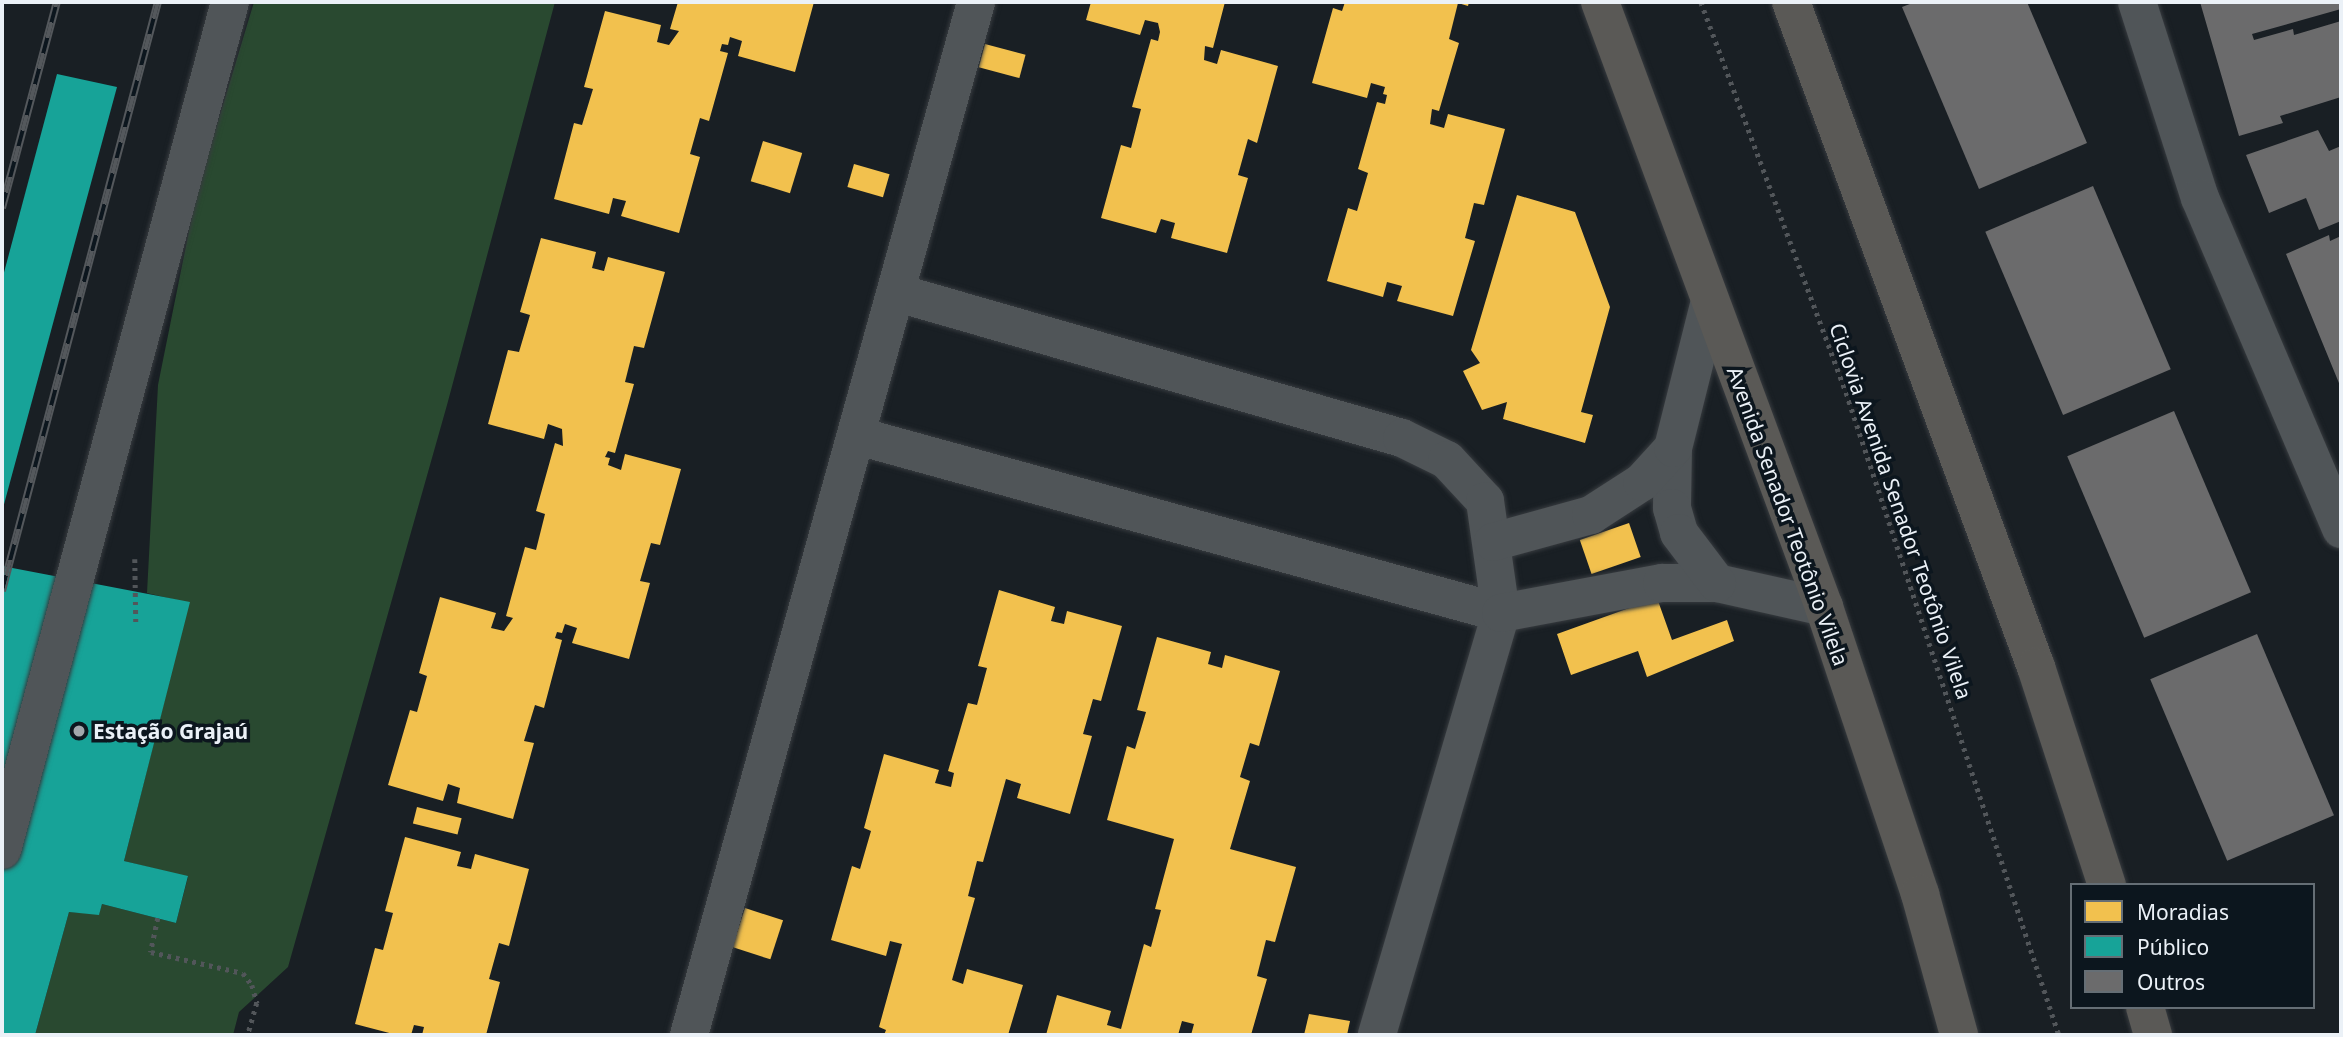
<!DOCTYPE html>
<html>
<head>
<meta charset="utf-8">
<style>
  body { margin:0 }
  #map { position:relative; width:2343px; height:1037px; overflow:hidden; background:#191f24; font-family:"Noto Sans",sans-serif }
  div>[style] { position:absolute }
  [style*='--x'] { left:calc(var(--x)*1px); top:calc(var(--y)*1px); width:calc(var(--w)*1px); rotate:calc(var(--a)*1deg) }
  .forest>* { inset:0; background:#294930 }
  .homes>* { inset:0; background:#f2c14e; transform-origin:0 0 }
  .public>* { inset:0; background:#17a398 }
  .building>* { inset:0; background:#6b6b6c; transform-origin:0 0 }
  .path>* { height:4.5px; margin-top:-2.25px; transform-origin:0; background:repeating-linear-gradient(90deg,#52565a 0 3.5px,transparent 0 8.5px) }
  .roads { filter:drop-shadow(0 0 2px #373b3f) drop-shadow(0 0 2px #373b3f) }
  .minor>* { height:38px; margin:-19px; padding:0 19px; transform-origin:19px; border-radius:19px; background:#505558 }
  .major>* { height:38px; margin:-19px; padding:0 19px; transform-origin:19px; border-radius:19px; background:#5a5956 }
  .rail>* { height:8px; margin-top:-4px; transform-origin:0; background:repeating-linear-gradient(90deg,#0c161e 0 16px,#54585c 0 32px); box-sizing:border-box; border-block:2px solid #54585c }
  .dots>* { width:19px; height:19px; translate:-50% -50%; box-sizing:border-box; border:4px solid #0c161e; border-radius:50% }
  span { translate:-50% -50%; white-space:nowrap; text-align:center; line-height:1.15; -webkit-text-stroke:7px #0c161e; paint-order:stroke }
  .street-label { font-size:21px; color:#ebf1f7 }
  .poi-label { font-size:21px; color:#ebf1f7; font-weight:700 }
  .left { translate:0 -50%; text-align:left }
  .frame { position:absolute; inset:0; border:4px solid #ebf1f7; pointer-events:none }
  .legend { position:absolute; left:2070px; top:883px; width:245px; height:126px; box-sizing:border-box; background:#0c161e; border:2px solid #656e75; margin:0; padding:9px 12px; list-style:none; font-size:21px; color:#ebf1f7 }
  .legend li { display:flex; align-items:center; gap:14px; height:35px }
  .legend b { width:35px; border:2px solid #656e75 }
</style>
</head>
<body>
<div id="map">
  <div class="forest">
    <i style="clip-path:polygon(254px 2px,555px 2px,447px 405px,288px 967px,239px 1012px,233px 1035px,35px 1035px,69px 912px,99px 914px,102px 904px,176px 923px,188px 877px,124px 861px,189px 603px,147px 593px,158px 385px,197px 191px)"></i>
  </div>
  <div class="homes">
    <i style="clip-path:polygon(678px 2px,814px 2px,795px 72px,738px 56px,742px 41px,730px 37px,728px 45px,722px 44px,720px 51px,728px 53px,709px 121px,700px 118px,690px 154px,700px 157px,679px 233px,621px 216px,626px 201px,613px 198px,609px 214px,554px 199px,574px 123px,582px 125px,593px 89px,584px 87px,605px 11px,661px 25px,657px 42px,669px 45px,679px 31px,670px 29px)"></i>
    <i style="clip-path:polygon(1091px 2px,1225px 2px,1213px 48px,1205px 46px,1204px 60px,1217px 64px,1221px 50px,1278px 66px,1257px 143px,1248px 139px,1238px 175px,1248px 178px,1227px 253px,1171px 238px,1175px 223px,1161px 219px,1156px 233px,1101px 218px,1121px 145px,1131px 148px,1141px 109px,1132px 107px,1151px 39px,1158px 41px,1160px 32px,1158px 23px,1145px 20px,1140px 35px,1086px 20px)"></i>
    <i style="clip-path:polygon(1345px 2px,1469px 2px,1468px 6px,1458px 3px,1449px 39px,1459px 43px,1439px 111px,1432px 109px,1430px 124px,1444px 128px,1448px 114px,1505px 129px,1484px 205px,1474px 203px,1465px 238px,1475px 241px,1453px 316px,1397px 301px,1402px 286px,1387px 282px,1383px 297px,1327px 281px,1348px 208px,1357px 211px,1368px 173px,1358px 169px,1377px 102px,1385px 104px,1387px 95px,1383px 94px,1385px 87px,1371px 83px,1367px 98px,1312px 83px,1333px 8px,1342px 11px)"></i>
    <i style="left:985px;top:44px;width:42px;height:24px;rotate:15deg"></i>
    <i style="left:763px;top:141px;width:41px;height:42px;rotate:17deg"></i>
    <i style="left:854px;top:164px;width:37px;height:24px;rotate:16deg"></i>
    <i style="clip-path:polygon(1517px 195px,1575px 212px,1610px 307px,1581px 412px,1593px 415px,1585px 443px,1503px 419px,1507px 402px,1482px 410px,1463px 371px,1480px 363px,1471px 350px)"></i>
    <i style="clip-path:polygon(541px 238px,596px 252px,592px 268px,604px 271px,608px 257px,665px 272px,644px 348px,634px 346px,625px 382px,634px 384px,615px 453px,608px 451px,605px 457px,610px 458px,608px 465px,621px 470px,625px 454px,681px 469px,660px 545px,651px 543px,640px 581px,650px 583px,629px 659px,572px 643px,577px 628px,565px 624px,562px 633px,557px 632px,555px 638px,562px 640px,544px 708px,535px 705px,524px 741px,534px 743px,513px 819px,457px 803px,460px 788px,448px 784px,443px 801px,388px 785px,410px 710px,417px 712px,427px 676px,419px 673px,440px 597px,496px 613px,491px 628px,504px 631px,513px 618px,506px 616px,525px 547px,536px 550px,545px 514px,536px 511px,555px 443px,563px 446px,562px 429px,548px 424px,544px 439px,488px 424px,508px 350px,519px 352px,530px 315px,520px 312px)"></i>
    <i style="left:1629px;top:523px;width:36px;height:52px;rotate:71deg"></i>
    <i style="clip-path:polygon(999px 590px,1055px 607px,1051px 621px,1064px 624px,1067px 611px,1122px 626px,1101px 701px,1093px 699px,1083px 734px,1092px 736px,1070px 814px,1017px 798px,1021px 784px,1006px 779px,983px 862px,977px 861px,968px 896px,975px 898px,952px 980px,963px 984px,967px 969px,1023px 985px,1008px 1035px,884px 1035px,886px 1030px,879px 1027px,902px 944px,890px 941px,886px 956px,831px 940px,852px 866px,860px 869px,871px 831px,864px 828px,884px 754px,939px 770px,935px 783px,951px 787px,954px 773px,948px 771px,968px 703px,977px 705px,987px 668px,978px 666px)"></i>
    <i style="clip-path:polygon(1657px 598px,1672px 640px,1727px 620px,1734px 641px,1647px 677px,1638px 651px,1571px 675px,1557px 634px)"></i>
    <i style="clip-path:polygon(1157px 637px,1211px 652px,1208px 664px,1222px 668px,1225px 655px,1280px 671px,1259px 746px,1250px 743px,1240px 777px,1250px 781px,1230px 849px,1296px 867px,1275px 942px,1266px 940px,1257px 976px,1267px 979px,1251px 1035px,1191px 1035px,1194px 1024px,1182px 1021px,1178px 1035px,1046px 1035px,1057px 995px,1111px 1011px,1107px 1025px,1121px 1029px,1144px 944px,1151px 947px,1161px 910px,1155px 909px,1174px 839px,1107px 820px,1127px 746px,1135px 749px,1146px 712px,1137px 710px)"></i>
    <i style="left:417px;top:807px;width:46px;height:17px;rotate:14deg"></i>
    <i style="clip-path:polygon(405px 837px,461px 852px,457px 866px,471px 869px,475px 854px,529px 869px,509px 946px,499px 943px,489px 979px,500px 982px,486px 1035px,422px 1035px,424px 1027px,414px 1025px,411px 1035px,397px 1035px,355px 1024px,375px 948px,383px 950px,393px 913px,385px 911px)"></i>
    <i style="left:745px;top:908px;width:40px;height:41px;rotate:18deg"></i>
    <i style="clip-path:polygon(1309px 1014px,1350px 1021px,1347px 1035px,1304px 1035px)"></i>
  </div>
  <div class="public">
    <i style="clip-path:polygon(57px 74px,117px 87px,3px 508px,2px 280px)"></i>
    <i style="clip-path:polygon(2px 566px,190px 602px,124px 861px,188px 876px,176px 923px,102px 904px,99px 915px,69px 912px,35px 1035px,2px 1035px)"></i>
  </div>
  <div class="building">
    <i style="clip-path:polygon(1915px 2px,2027px 2px,2087px 143px,1979px 189px,1902px 7px)"></i>
    <i style="clip-path:polygon(2200px 2px,2341px 2px,2341px 9px,2252px 34px,2254px 40px,2293px 29px,2294px 35px,2341px 21px,2341px 97px,2280px 116px,2283px 123px,2239px 136px)"></i>
    <i style="clip-path:polygon(2318px 130px,2329px 151px,2341px 146px,2341px 221px,2319px 230px,2306px 198px,2269px 213px,2246px 155px)"></i>
    <i style="left:2093px;top:186px;width:199px;height:117px;rotate:67deg"></i>
    <i style="clip-path:polygon(2329px 235px,2330px 241px,2341px 236px,2341px 388px,2286px 254px)"></i>
    <i style="left:2174px;top:411px;width:197px;height:116px;rotate:67deg"></i>
    <i style="left:2257px;top:634px;width:197px;height:116px;rotate:67deg"></i>
  </div>
  <div class="path">
    <i style="--x:1701;--y:2;--w:426;--a:69.6"></i>
    <i style="--x:1849;--y:401;--w:668;--a:71.67"></i>
    <i style="--x:135;--y:559;--w:66;--a:89.1"></i>
    <i style="--x:158;--y:918;--w:35;--a:102"></i>
    <i style="--x:151;--y:952;--w:94;--a:12.9"></i>
    <i style="--x:243;--y:973;--w:15;--a:53"></i>
    <i style="--x:252;--y:985;--w:19;--a:74"></i>
    <i style="--x:257;--y:1003;--w:33;--a:106"></i>
  </div>
  <div class="roads">
    <div class="minor">
      <i style="--x:2137;--y:2;--w:206;--a:72.2"></i>
      <i style="--x:2200;--y:198;--w:360;--a:66.9"></i>
      <i style="--x:898;--y:293;--w:524;--a:16.05"></i>
      <i style="--x:1402;--y:438;--w:50;--a:26.1"></i>
      <i style="--x:1447;--y:460;--w:56;--a:47.2"></i>
      <i style="--x:1485;--y:501;--w:113;--a:81.9"></i>
      <i style="--x:1501;--y:613;--w:440;--a:106.4"></i>
      <i style="--x:858;--y:436;--w:667;--a:15.39"></i>
      <i style="--x:1501;--y:613;--w:164;--a:-10.6"></i>
      <i style="--x:1662;--y:583;--w:55;--a:0"></i>
      <i style="--x:1717;--y:583;--w:110;--a:12.6"></i>
      <i style="--x:1673;--y:448;--w:60;--a:91"></i>
      <i style="--x:1672;--y:508;--w:26;--a:74"></i>
      <i style="--x:1679;--y:533;--w:63;--a:52.8"></i>
      <i style="--x:1493;--y:542;--w:102;--a:-15.4"></i>
      <i style="--x:1591;--y:515;--w:61;--a:-32.9"></i>
      <i style="--x:1642;--y:482;--w:46;--a:-47.6"></i>
      <i style="--x:1673;--y:448;--w:152;--a:-75.9"></i>
      <i style="--x:2;--y:850;--w:878;--a:-74.95"></i>
      <i style="--x:689;--y:1035;--w:1072;--a:-74.47"></i>
    </div>
    <div class="major">
      <i style="--x:1600;--y:2;--w:645;--a:69.68"></i>
      <i style="--x:1824;--y:607;--w:303;--a:71.5"></i>
      <i style="--x:1920;--y:894;--w:146;--a:74.5"></i>
      <i style="--x:1791;--y:2;--w:709;--a:69.78"></i>
      <i style="--x:2036;--y:667;--w:229;--a:72"></i>
      <i style="--x:2145;--y:1007;--w:29;--a:74"></i>
    </div>
  </div>
  <div class="rail">
    <i style="--x:2;--y:208;--w:213;--a:-75.1"></i>
    <i style="--x:2;--y:591;--w:609;--a:-75.17"></i>
  </div>
  <div class="dots">
    <i style="left:79px;top:731px;background:#a2a8ad"></i>
  </div>
  <div class="street-label">
    <span style="left:1901px;top:511px;rotate:71deg">Ciclovia Avenida Senador Teotônio Vilela</span>
    <span style="left:1788px;top:516px;rotate:70deg">Avenida Senador Teotônio Vilela</span>
  </div>
  <div class="poi-label">
    <span class="left" style="left:93px;top:731px">Estação Grajaú</span>
  </div>
  <div class="frame"></div>
  <ul class="legend">
  <li><b style="height:19px;background:#f2c14e"></b>Moradias</li>
  <li><b style="height:19px;background:#17a398"></b>Público</li>
  <li><b style="height:19px;background:#6b6b6c"></b>Outros</li>
  </ul>
</div>
</body>
</html>
